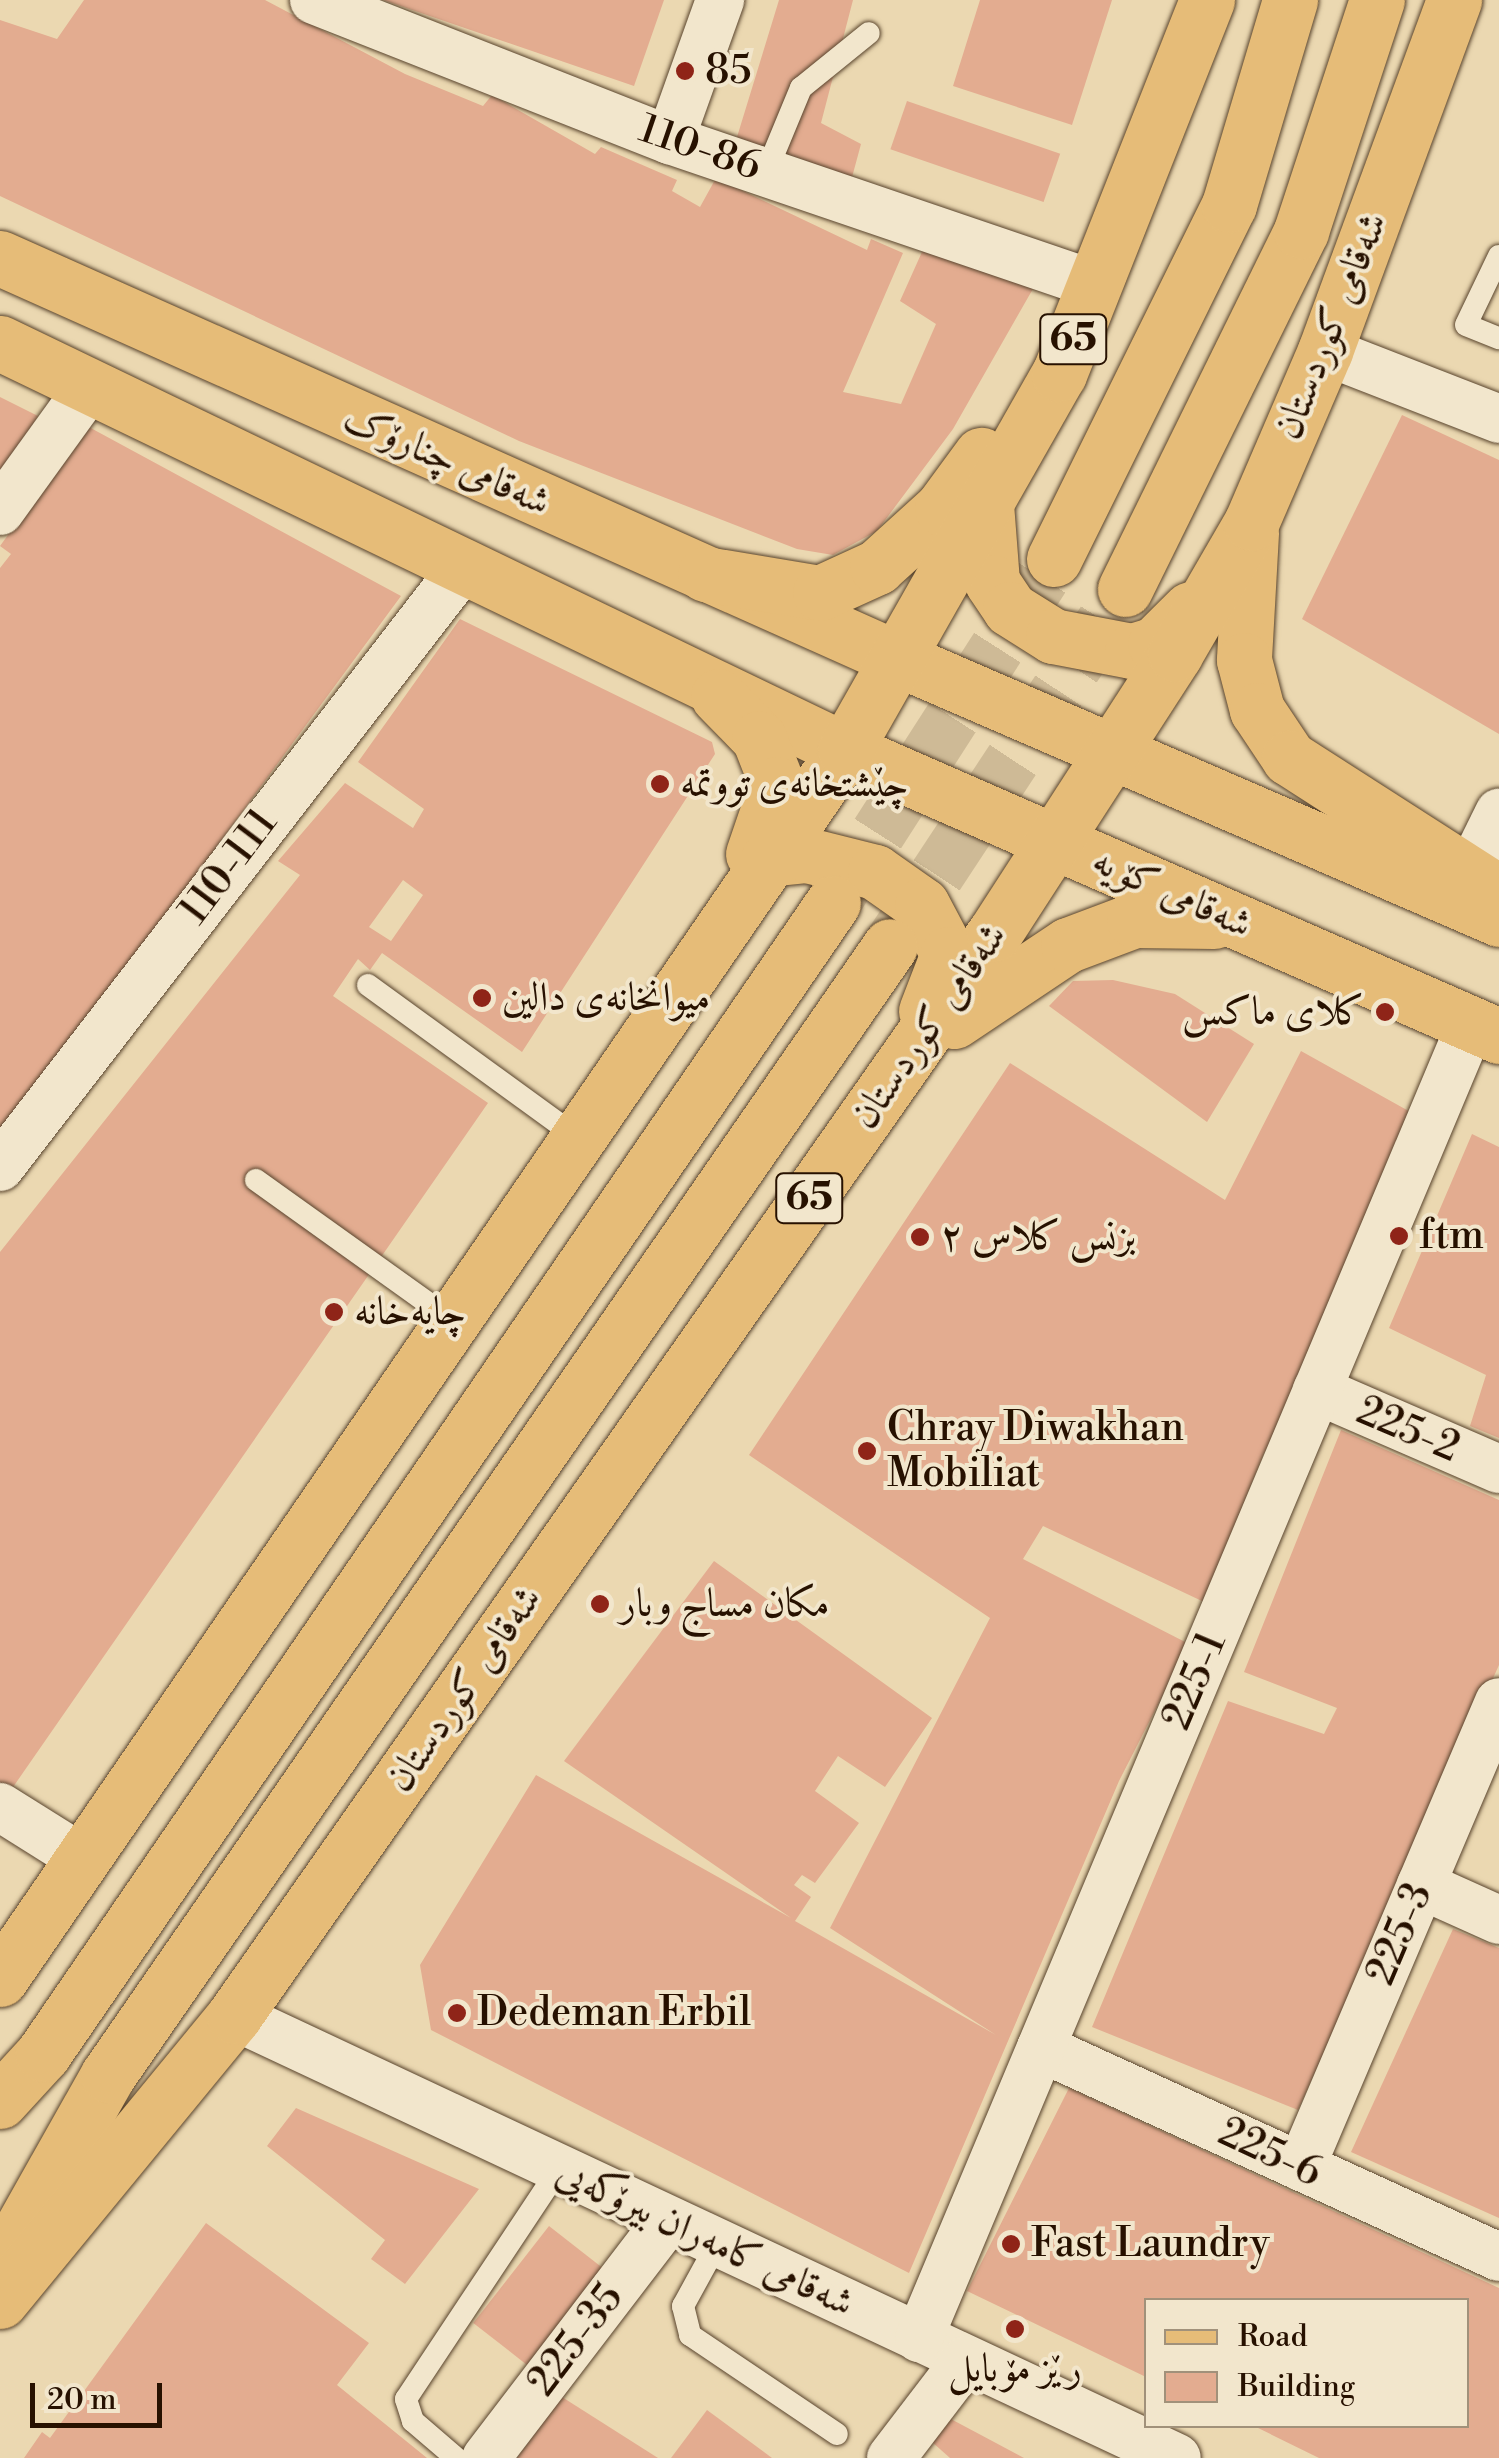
<!DOCTYPE html>
<html>
<head>
<meta charset="utf-8">
<style>
  body { margin:0 }
  #map { position:relative; width:1499px; height:2458px; overflow:hidden; background:#ebd8b1; font-family:"Libre Bodoni",Amiri,serif }
  div>[style] { position:absolute }
  [style*='--x'] { left:calc(var(--x)*1px); top:calc(var(--y)*1px); width:calc(var(--w)*1px); rotate:calc(var(--a)*1deg) }
  .building>* { inset:0; background:#e3ac90; transform-origin:0 0 }
  .trunk-tunnel>* { height:55px; margin-top:-27.5px; transform-origin:0; background:repeating-linear-gradient(90deg,#ceba96 0 55px,transparent 0 83px) }
  .roads { filter:drop-shadow(0 0 2px #58432c) drop-shadow(0 0 2px #58432c) }
  .service>* { height:22px; margin:-11px; padding:0 11px; transform-origin:11px; border-radius:11px; background:#f2e6cc }
  .minor>* { height:48px; margin:-24px; padding:0 24px; transform-origin:24px; border-radius:24px; background:#f2e6cc }
  .primary>* { height:55px; margin:-27.5px; padding:0 27.5px; transform-origin:27.5px; border-radius:27.5px; background:#e6bc78 }
  .trunk>* { height:55px; margin:-27.5px; padding:0 27.5px; transform-origin:27.5px; border-radius:27.5px; background:#e6bc78 }
  .dots>* { width:28px; height:28px; translate:-50% -50%; box-sizing:border-box; border:5px solid #f2e6cc; border-radius:50% }
  span { translate:-50% -50%; white-space:nowrap; text-align:center; line-height:1.15; -webkit-text-stroke:8px #f2e6cc; paint-order:stroke }
  .shield-label span { padding:2px 8px; background:#f2e6cc; border:2px solid; border-radius:8px; -webkit-text-stroke-width:0 }
  .shield-label { font-size:38px; color:#271100; font-weight:700 }
  .poi-label { font-size:40px; color:#271100 }
  .left { translate:0 -50%; text-align:left }
  .right { translate:-100% -50%; text-align:right }
  .street-label { font-size:40px; color:#271100 }
  .legend { position:absolute; left:1144px; top:2298px; width:325px; height:130px; box-sizing:border-box; background:#f2e6cc; border:2px solid #a1917a; margin:0; padding:12px 18px; list-style:none; font-size:30px; color:#271100 }
  .legend li { display:flex; align-items:center; gap:20px; height:50px }
  .legend b { width:50px; border:2px solid #a1917a }
  .scale { position:absolute; left:30px; top:2383px; width:132px; height:45px; box-sizing:border-box; border:5px solid #271100; border-top:0; padding-left:12px; font-size:30px; line-height:35px; white-space:nowrap; color:#271100; -webkit-text-stroke:8px #f2e6cc; paint-order:stroke }
</style>
</head>
<body>
<div id="map">
  <div class="building">
    <i style="clip-path:polygon(84px 0,265px 0,405px 74px,483px 106px,492px 95px,595px 154px,601px 147px,677px 180px,672px 191px,700px 207px,716px 178px,867px 250px,871px 239px,903px 253px,843px 392px,901px 404px,936px 324px,900px 301px,926px 243px,1034px 287px,953px 429px,877px 531px,833px 555px,797px 549px,519px 441px,0 196px,0 20px,57px 39px)"></i>
    <i style="clip-path:polygon(383px 0,664px 0,634px 86px)"></i>
    <i style="clip-path:polygon(779px 0,853px 0,821px 123px,861px 144px,851px 181px,737px 137px)"></i>
    <i style="clip-path:polygon(980px 0,1112px 0,1072px 125px,953px 86px)"></i>
    <i style="left:907px;top:101px;width:162px;height:51px;rotate:19deg"></i>
    <i style="clip-path:polygon(0 397px,38px 416px,0 478px)"></i>
    <i style="clip-path:polygon(1402px 415px,1499px 460px,1499px 734px,1302px 619px)"></i>
    <i style="clip-path:polygon(87px 426px,401px 596px,0 1141px,0 568px,11px 554px,0 546px)"></i>
    <i style="clip-path:polygon(evenodd,460px 619px,712px 742px,715px 754px,522px 1052px,382px 953px,370px 970px,358px 959px,333px 996px,488px 1103px,11px 1790px,0 1783px,0 1252px,300px 875px,278px 861px,345px 783px,413px 828px,424px 809px,358px 762px,460px 619px,403px 880px,423px 895px,391px 941px,369px 927px,403px 880px)"></i>
    <i style="clip-path:polygon(1113px 980px,1175px 994px,1254px 1044px,1207px 1122px,1049px 1006px,1073px 981px)"></i>
    <i style="clip-path:polygon(1301px 1051px,1414px 1114px,1323px 1351px,1264px 1453px,1204px 1602px,1043px 1526px,1023px 1559px,1189px 1644px,1119px 1781px,909px 2273px,431px 2030px,420px 1965px,536px 1775px,791px 1918px,564px 1761px,714px 1561px,932px 1718px,885px 1787px,838px 1756px,815px 1791px,859px 1823px,815px 1883px,802px 1875px,794px 1885px,811px 1897px,795px 1921px,996px 2035px,830px 1928px,990px 1618px,749px 1455px,1010px 1063px,1225px 1200px)"></i>
    <i style="clip-path:polygon(1472px 1134px,1499px 1147px,1499px 1438px,1470px 1426px,1486px 1375px,1389px 1328px)"></i>
    <i style="clip-path:polygon(1341px 1430px,1499px 1500px,1499px 1665px,1298px 2110px,1092px 2027px,1228px 1701px,1324px 1734px,1337px 1708px,1244px 1672px)"></i>
    <i style="clip-path:polygon(1453px 1929px,1499px 1948px,1499px 2218px,1351px 2152px)"></i>
    <i style="clip-path:polygon(1069px 2088px,1499px 2288px,1499px 2458px,1319px 2458px,1254px 2426px,1466px 2426px,1466px 2300px,1146px 2300px,1146px 2377px,967px 2291px)"></i>
    <i style="clip-path:polygon(296px 2108px,479px 2189px,405px 2284px,371px 2259px,385px 2240px,267px 2146px)"></i>
    <i style="clip-path:polygon(206px 2223px,369px 2343px,337px 2385px,427px 2458px,24px 2458px,42px 2432px,50px 2438px)"></i>
    <i style="left:549px;top:2226px;width:71px;height:123px;rotate:38deg"></i>
    <i style="clip-path:polygon(562px 2397px,658px 2458px,517px 2458px)"></i>
    <i style="clip-path:polygon(707px 2410px,772px 2458px,671px 2458px)"></i>
    <i style="clip-path:polygon(949px 2418px,1024px 2458px,950px 2458px,932px 2442px)"></i>
  </div>
  <div class="trunk-tunnel">
    <i style="--x:833;--y:903;--w:409;--a:-57.3"></i>
    <i style="--x:891;--y:944;--w:425;--a:-56.6"></i>
  </div>
  <div class="roads">
    <div class="service">
      <i style="--x:767;--y:170;--w:89;--a:-67.5"></i>
      <i style="--x:801;--y:88;--w:87;--a:-39"></i>
      <i style="--x:1499;--y:256;--w:76;--a:115.6"></i>
      <i style="--x:1466;--y:325;--w:35;--a:22"></i>
      <i style="--x:368;--y:985;--w:257;--a:36"></i>
      <i style="--x:256;--y:1180;--w:239;--a:35.6"></i>
      <i style="--x:717;--y:2244;--w:71;--a:118.7"></i>
      <i style="--x:683;--y:2306;--w:30;--a:76"></i>
      <i style="--x:690;--y:2335;--w:177;--a:34"></i>
      <i style="--x:456;--y:2458;--w:57;--a:-139.3"></i>
      <i style="--x:413;--y:2421;--w:23;--a:-108"></i>
      <i style="--x:406;--y:2399;--w:275;--a:-56.4"></i>
    </div>
    <div class="minor">
      <i style="--x:314;--y:0;--w:383;--a:21.5"></i>
      <i style="--x:670;--y:140;--w:446;--a:18.8"></i>
      <i style="--x:670;--y:140;--w:149;--a:-70.3"></i>
      <i style="--x:1325;--y:351;--w:187;--a:21.3"></i>
      <i style="--x:0;--y:511;--w:154;--a:-54.2"></i>
      <i style="--x:1471;--y:870;--w:64;--a:-63.8"></i>
      <i style="--x:0;--y:1167;--w:754;--a:-52.32"></i>
      <i style="--x:1317;--y:1390;--w:198;--a:23.5"></i>
      <i style="--x:0;--y:1807;--w:92;--a:32.1"></i>
      <i style="--x:1421;--y:1885;--w:85;--a:24.2"></i>
      <i style="--x:234;--y:2016;--w:1041;--a:25.11"></i>
      <i style="--x:1041;--y:2048;--w:503;--a:24.53"></i>
      <i style="--x:1301;--y:2167;--w:505;--a:-66.94"></i>
      <i style="--x:919;--y:2338;--w:1425;--a:-67.21"></i>
      <i style="--x:486;--y:2458;--w:298;--a:-52.6"></i>
      <i style="--x:891;--y:2458;--w:123;--a:-52.6"></i>
    </div>
    <div class="primary">
      <i style="--x:0;--y:258;--w:981;--a:24.06"></i>
      <i style="--x:0;--y:343;--w:938;--a:25.72"></i>
    </div>
    <div class="trunk">
      <i style="--x:986;--y:504;--w:78;--a:85.6"></i>
      <i style="--x:992;--y:582;--w:32;--a:56"></i>
      <i style="--x:1010;--y:609;--w:51;--a:32.1"></i>
      <i style="--x:1053;--y:636;--w:80;--a:10.8"></i>
      <i style="--x:1132;--y:651;--w:24;--a:-17"></i>
      <i style="--x:1155;--y:644;--w:49;--a:-45"></i>
      <i style="--x:1251;--y:533;--w:127;--a:93.2"></i>
      <i style="--x:1244;--y:660;--w:52;--a:75.4"></i>
      <i style="--x:1257;--y:710;--w:58;--a:56.3"></i>
      <i style="--x:1289;--y:758;--w:250;--a:32.7"></i>
      <i style="--x:1054;--y:559;--w:395;--a:-63.7"></i>
      <i style="--x:1229;--y:205;--w:214;--a:-73.4"></i>
      <i style="--x:705;--y:574;--w:117;--a:9.4"></i>
      <i style="--x:820;--y:593;--w:63;--a:-24.5"></i>
      <i style="--x:877;--y:567;--w:88;--a:-42.2"></i>
      <i style="--x:942;--y:508;--w:66;--a:-53.7"></i>
      <i style="--x:1125;--y:589;--w:399;--a:-63.8"></i>
      <i style="--x:1301;--y:231;--w:243;--a:-71.8"></i>
      <i style="--x:896;--y:658;--w:657;--a:23.4"></i>
      <i style="--x:718;--y:696;--w:59;--a:45.7"></i>
      <i style="--x:759;--y:738;--w:49;--a:68.6"></i>
      <i style="--x:777;--y:784;--w:74;--a:108.9"></i>
      <i style="--x:845;--y:750;--w:714;--a:23.62"></i>
      <i style="--x:768;--y:859;--w:39;--a:-6"></i>
      <i style="--x:807;--y:855;--w:70;--a:14"></i>
      <i style="--x:875;--y:872;--w:57;--a:35.1"></i>
      <i style="--x:922;--y:905;--w:55;--a:62"></i>
      <i style="--x:948;--y:954;--w:61;--a:111.1"></i>
      <i style="--x:954;--y:1021;--w:137;--a:-33.7"></i>
      <i style="--x:1068;--y:945;--w:71;--a:-20.7"></i>
      <i style="--x:1134;--y:920;--w:80;--a:0.7"></i>
      <i style="--x:0;--y:1979;--w:1491;--a:-55.49"></i>
      <i style="--x:845;--y:750;--w:433;--a:-60.4"></i>
      <i style="--x:1059;--y:374;--w:402;--a:-68.4"></i>
      <i style="--x:0;--y:2101;--w:64;--a:-47.5"></i>
      <i style="--x:43;--y:2054;--w:1396;--a:-55.54"></i>
      <i style="--x:11;--y:2247;--w:197;--a:-60.6"></i>
      <i style="--x:108;--y:2075;--w:1373;--a:-55.29"></i>
      <i style="--x:0;--y:2301;--w:369;--a:-50.6"></i>
      <i style="--x:234;--y:2016;--w:1322;--a:-54.92"></i>
      <i style="--x:994;--y:934;--w:333;--a:-57.1"></i>
      <i style="--x:1175;--y:654;--w:151;--a:-59.9"></i>
      <i style="--x:1251;--y:523;--w:187;--a:-66.7"></i>
      <i style="--x:1325;--y:351;--w:374;--a:-69.8"></i>
    </div>
  </div>
  <div class="dots">
    <i style="left:685px;top:71px;background:#8f2418"></i>
    <i style="left:660px;top:784px;background:#8f2418"></i>
    <i style="left:482px;top:998px;background:#8f2418"></i>
    <i style="left:1385px;top:1012px;background:#8f2418"></i>
    <i style="left:1399px;top:1236px;background:#8f2418"></i>
    <i style="left:920px;top:1237px;background:#8f2418"></i>
    <i style="left:334px;top:1312px;background:#8f2418"></i>
    <i style="left:867px;top:1451px;background:#8f2418"></i>
    <i style="left:600px;top:1604px;background:#8f2418"></i>
    <i style="left:457px;top:2013px;background:#8f2418"></i>
    <i style="left:1011px;top:2244px;background:#8f2418"></i>
    <i style="left:1015px;top:2329px;background:#8f2418"></i>
  </div>
  <div class="shield-label">
    <span style="left:1073px;top:339px">65</span>
    <span style="left:809px;top:1198px">65</span>
  </div>
  <div class="poi-label">
    <span class="left" style="left:705px;top:71px">85</span>
    <span class="left" style="left:680px;top:784px">چێشتخانەی تووتمە</span>
    <span class="left" style="left:502px;top:998px">میوانخانەی دالین</span>
    <span class="right" style="left:1365px;top:1012px">كلای ماكس</span>
    <span class="left" style="left:1419px;top:1236px">ftm</span>
    <span class="left" style="left:940px;top:1237px">بزنس کلاس ٢</span>
    <span class="left" style="left:354px;top:1312px">چایەخانە</span>
    <span class="left" style="left:887px;top:1451px">Chray Diwakhan<br>Mobiliat</span>
    <span class="left" style="left:620px;top:1604px">مكان مساج وبار</span>
    <span class="left" style="left:477px;top:2013px">Dedeman Erbil</span>
    <span class="left" style="left:1031px;top:2244px">Fast Laundry</span>
    <span style="left:1015px;top:2369px">رێز مۆبایل</span>
  </div>
  <div class="street-label">
    <span style="left:700px;top:148px;rotate:19deg">110-86</span>
    <span style="left:1331px;top:326px;rotate:-68deg">شەقامی کوردستان</span>
    <span style="left:447px;top:460px;rotate:24deg">شەقامی چنارۆک</span>
    <span style="left:229px;top:867px;rotate:-53deg">110-111</span>
    <span style="left:1172px;top:893px;rotate:24deg">شەقامی کۆیە</span>
    <span style="left:929px;top:1026px;rotate:-55deg">شەقامی کوردستان</span>
    <span style="left:1408px;top:1430px;rotate:23deg">225-2</span>
    <span style="left:1195px;top:1681px;rotate:-67deg">225-1</span>
    <span style="left:464px;top:1689px;rotate:-55deg">شەقامی کوردستان</span>
    <span style="left:1400px;top:1934px;rotate:-67deg">225-3</span>
    <span style="left:1270px;top:2153px;rotate:25deg">225-6</span>
    <span style="left:705px;top:2238px;rotate:25deg">شه‌قامی كامەران بیرۆكەیی</span>
    <span style="left:576px;top:2340px;rotate:-53deg">225-35</span>
  </div>
  <ul class="legend">
  <li><b style="height:12px;background:#e6bc78"></b>Road</li>
  <li><b style="height:28px;background:#e3ac90"></b>Building</li>
  </ul>
  <div class="scale">20 m</div>
</div>
</body>
</html>
